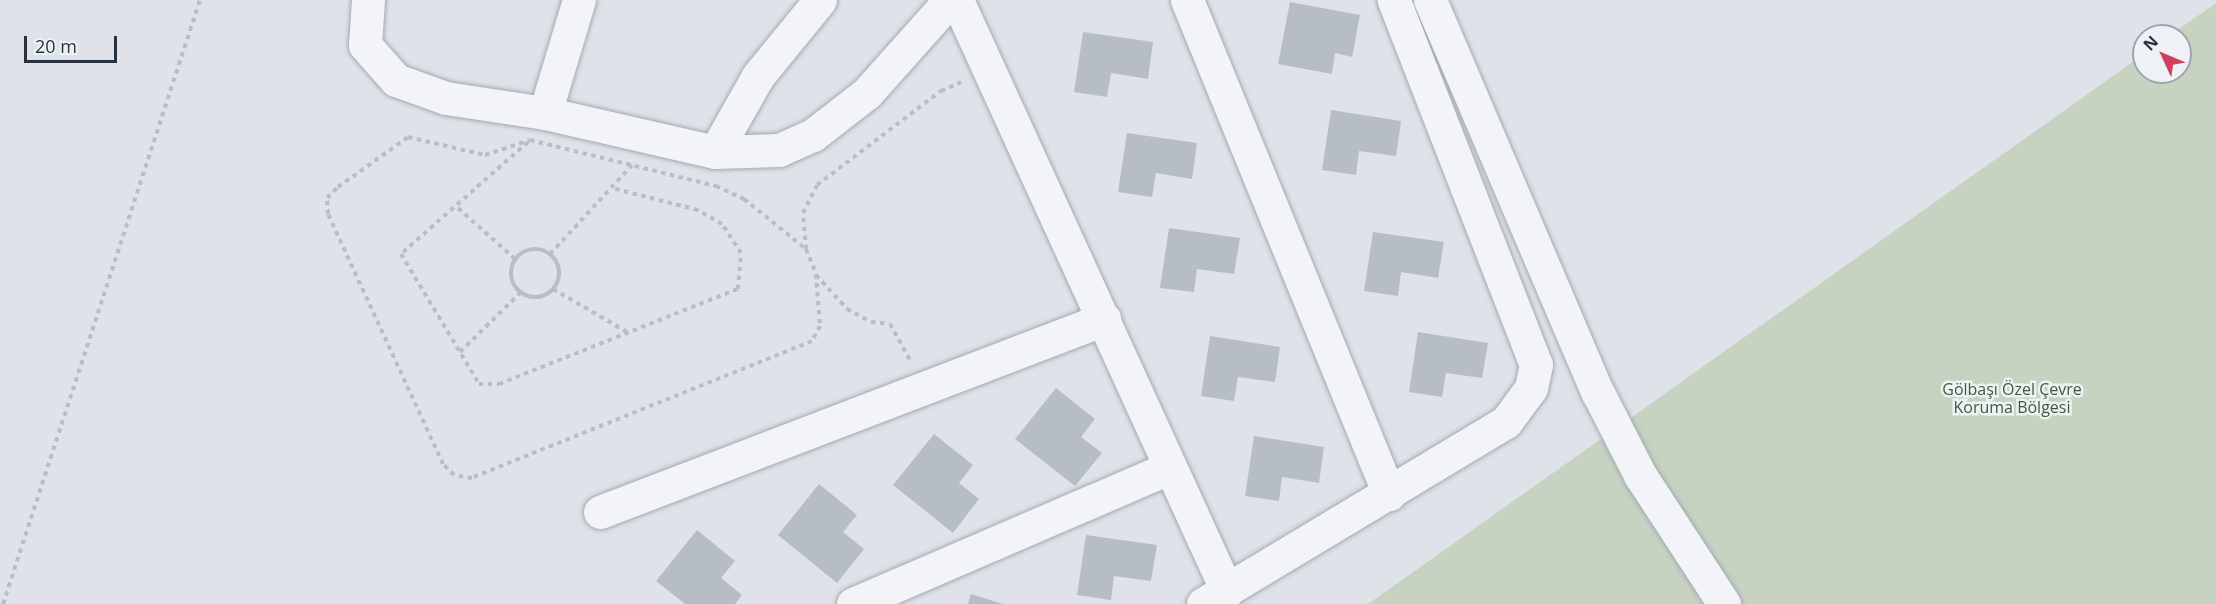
<!DOCTYPE html>
<html>
<head>
<meta charset="utf-8">
<style>
  body { margin:0 }
  #map { position:relative; width:2216px; height:604px; overflow:hidden; background:#dfe3e9; font-family:"Open Sans",sans-serif }
  div>[style] { position:absolute }
  [style*='--x'] { left:calc(var(--x)*1px); top:calc(var(--y)*1px); width:calc(var(--w)*1px); rotate:calc(var(--a)*1deg) }
  .green>* { inset:0; background:#c6d3c0 }
  .building>* { inset:0; background:#b6bdc5 }
  .path>* { height:4px; margin-top:-2px; transform-origin:0; background:repeating-linear-gradient(90deg,#b9bec4 0 4.5px,transparent 0 9px) }
  .path>.ring { margin:-2px; padding:0; box-sizing:content-box; background:none; border:4px solid #b9bec4; border-radius:50% }
  .roads { filter:drop-shadow(0 0 2px #a4aab3) drop-shadow(0 0 2px #a4aab3) }
  .minor>* { height:33px; margin:-16.5px; padding:0 16.5px; transform-origin:16.5px; border-radius:16.5px; background:#f2f4f7 }
  span { translate:-50% -50%; white-space:nowrap; text-align:center; line-height:1.15; -webkit-text-stroke:5px #eef2f6; paint-order:stroke }
  .park-label { font-size:16px; color:#3e5c34 }
  .north { position:absolute; left:2132px; top:24px; width:60px; height:60px; box-sizing:border-box; background:#eef2f6; border:2px solid #9ea5ad; border-radius:50%; rotate:314deg; font-size:16px; font-weight:700; line-height:24px; text-align:center; color:#273240 }
  .north::after { content:''; display:block; margin:auto; width:21px; height:27px; background:#d1405e; clip-path:polygon(50% 0,100% 100%,50% 72%,0 100%) }
  .scale { position:absolute; left:24px; top:36px; width:93px; height:27px; box-sizing:border-box; border:3px solid #273240; border-top:0; padding-left:8px; font-size:18px; line-height:21px; white-space:nowrap; color:#273240; -webkit-text-stroke:4px #eef2f6; paint-order:stroke }
</style>
</head>
<body>
<div id="map">
  <div class="green">
    <i style="clip-path:polygon(2216px 3px,2216px 604px,1368px 604px,2144px 54px,2144px 72px,2180px 72px,2180px 36px,2169px 36px)"></i>
  </div>
  <div class="building">
    <i style="clip-path:polygon(1290px 2px,1360px 15px,1352px 57px,1335px 53px,1332px 74px,1278px 64px)"></i>
    <i style="clip-path:polygon(1083px 32px,1153px 42px,1148px 79px,1111px 73px,1107px 97px,1074px 92px)"></i>
    <i style="clip-path:polygon(1331px 110px,1401px 121px,1396px 156px,1359px 151px,1356px 175px,1322px 170px)"></i>
    <i style="clip-path:polygon(1127px 133px,1197px 143px,1192px 179px,1156px 173px,1152px 197px,1118px 192px)"></i>
    <i style="clip-path:polygon(1169px 228px,1240px 238px,1234px 274px,1197px 269px,1194px 292px,1160px 288px)"></i>
    <i style="clip-path:polygon(1373px 232px,1444px 242px,1438px 278px,1401px 272px,1398px 296px,1364px 291px)"></i>
    <i style="clip-path:polygon(1418px 332px,1488px 343px,1482px 378px,1446px 373px,1442px 397px,1409px 392px)"></i>
    <i style="clip-path:polygon(1210px 336px,1280px 347px,1275px 382px,1238px 377px,1234px 401px,1201px 396px)"></i>
    <i style="clip-path:polygon(1056px 388px,1095px 419px,1081px 437px,1102px 453px,1075px 486px,1015px 439px)"></i>
    <i style="clip-path:polygon(934px 434px,973px 465px,959px 483px,979px 499px,953px 533px,893px 485px)"></i>
    <i style="clip-path:polygon(1254px 436px,1324px 447px,1319px 483px,1282px 477px,1279px 501px,1245px 496px)"></i>
    <i style="clip-path:polygon(819px 484px,857px 515px,843px 532px,864px 549px,837px 583px,778px 535px)"></i>
    <i style="clip-path:polygon(697px 530px,735px 561px,721px 578px,742px 595px,735px 604px,685px 604px,656px 581px)"></i>
    <i style="clip-path:polygon(1086px 535px,1157px 545px,1151px 581px,1114px 576px,1111px 600px,1077px 595px)"></i>
    <i style="clip-path:polygon(971px 594px,1003px 604px,968px 604px)"></i>
  </div>
  <div class="path">
    <i style="--x:408;--y:137;--w:79;--a:13.2"></i>
    <i style="--x:485;--y:155;--w:47;--a:-18.4"></i>
    <i style="--x:530;--y:140;--w:192;--a:13.9"></i>
    <i style="--x:716;--y:186;--w:31;--a:25"></i>
    <i style="--x:744;--y:199;--w:80;--a:38.9"></i>
    <i style="--x:806;--y:249;--w:27;--a:68"></i>
    <i style="--x:816;--y:274;--w:52;--a:85.6"></i>
    <i style="--x:820;--y:326;--w:17;--a:118"></i>
    <i style="--x:812;--y:341;--w:367;--a:158.1"></i>
    <i style="--x:472;--y:478;--w:18;--a:-171"></i>
    <i style="--x:454;--y:475;--w:16;--a:-135"></i>
    <i style="--x:443;--y:464;--w:275;--a:-114.7"></i>
    <i style="--x:328;--y:214;--w:16;--a:-94"></i>
    <i style="--x:327;--y:198;--w:16;--a:-45"></i>
    <i style="--x:338;--y:187;--w:86;--a:-35.5"></i>
    <i style="--x:528;--y:142;--w:169;--a:138.6"></i>
    <i style="--x:401;--y:254;--w:152;--a:59"></i>
    <i style="--x:479;--y:384;--w:20;--a:0"></i>
    <i style="--x:499;--y:384;--w:257;--a:-21.7"></i>
    <i style="--x:738;--y:289;--w:36;--a:-85"></i>
    <i style="--x:741;--y:253;--w:35;--a:-123"></i>
    <i style="--x:722;--y:224;--w:28;--a:-150"></i>
    <i style="--x:698;--y:210;--w:89;--a:-165.7"></i>
    <i style="--x:458;--y:208;--w:76;--a:41.8"></i>
    <i style="--x:806;--y:249;--w:36;--a:-95"></i>
    <i style="--x:803;--y:213;--w:31;--a:-63"></i>
    <i style="--x:817;--y:185;--w:156;--a:-37.2"></i>
    <i style="--x:941;--y:91;--w:22;--a:-24"></i>
    <i class="ring" style="left:511px;top:249px;width:44px;height:44px"></i>
    <i style="--x:550;--y:254;--w:121;--a:-47.3"></i>
    <i style="--x:816;--y:275;--w:46;--a:47.6"></i>
    <i style="--x:847;--y:309;--w:27;--a:28"></i>
    <i style="--x:871;--y:322;--w:19;--a:6"></i>
    <i style="--x:890;--y:324;--w:41;--a:60.9"></i>
    <i style="--x:553;--y:289;--w:86;--a:30.2"></i>
    <i style="--x:460;--y:352;--w:84;--a:-44.5"></i>
    <i style="--x:3;--y:604;--w:635;--a:-71.94"></i>
  </div>
  <div class="roads">
    <div class="minor">
      <i style="--x:368;--y:0;--w:45;--a:93.8"></i>
      <i style="--x:365;--y:45;--w:47;--a:48.5"></i>
      <i style="--x:396;--y:80;--w:53;--a:19.8"></i>
      <i style="--x:446;--y:98;--w:100;--a:8.6"></i>
      <i style="--x:545;--y:113;--w:174;--a:12.9"></i>
      <i style="--x:715;--y:152;--w:64;--a:-1.8"></i>
      <i style="--x:779;--y:150;--w:37;--a:-24"></i>
      <i style="--x:813;--y:135;--w:68;--a:-37.9"></i>
      <i style="--x:867;--y:93;--w:125;--a:-48.3"></i>
      <i style="--x:957;--y:0;--w:650;--a:65.45"></i>
      <i style="--x:1187;--y:0;--w:534;--a:67.76"></i>
      <i style="--x:1430;--y:0;--w:427;--a:66.9"></i>
      <i style="--x:1598;--y:393;--w:92;--a:62.9"></i>
      <i style="--x:1640;--y:475;--w:154;--a:56.9"></i>
      <i style="--x:545;--y:113;--w:118;--a:-73.3"></i>
      <i style="--x:715;--y:152;--w:87;--a:-60.5"></i>
      <i style="--x:758;--y:76;--w:98;--a:-50.8"></i>
      <i style="--x:600;--y:512;--w:540;--a:-20.95"></i>
      <i style="--x:853;--y:604;--w:344;--a:-23.3"></i>
      <i style="--x:1203;--y:604;--w:353;--a:-31"></i>
      <i style="--x:1506;--y:422;--w:42;--a:-53.7"></i>
      <i style="--x:1531;--y:388;--w:24;--a:-78"></i>
      <i style="--x:1536;--y:365;--w:392;--a:-111.3"></i>
    </div>
  </div>
  <div class="park-label">
    <span style="left:2012px;top:398px">Gölbaşı Özel Çevre<br>Koruma Bölgesi</span>
  </div>
  <div class="north">N</div>
  <div class="scale">20 m</div>
</div>
</body>
</html>
